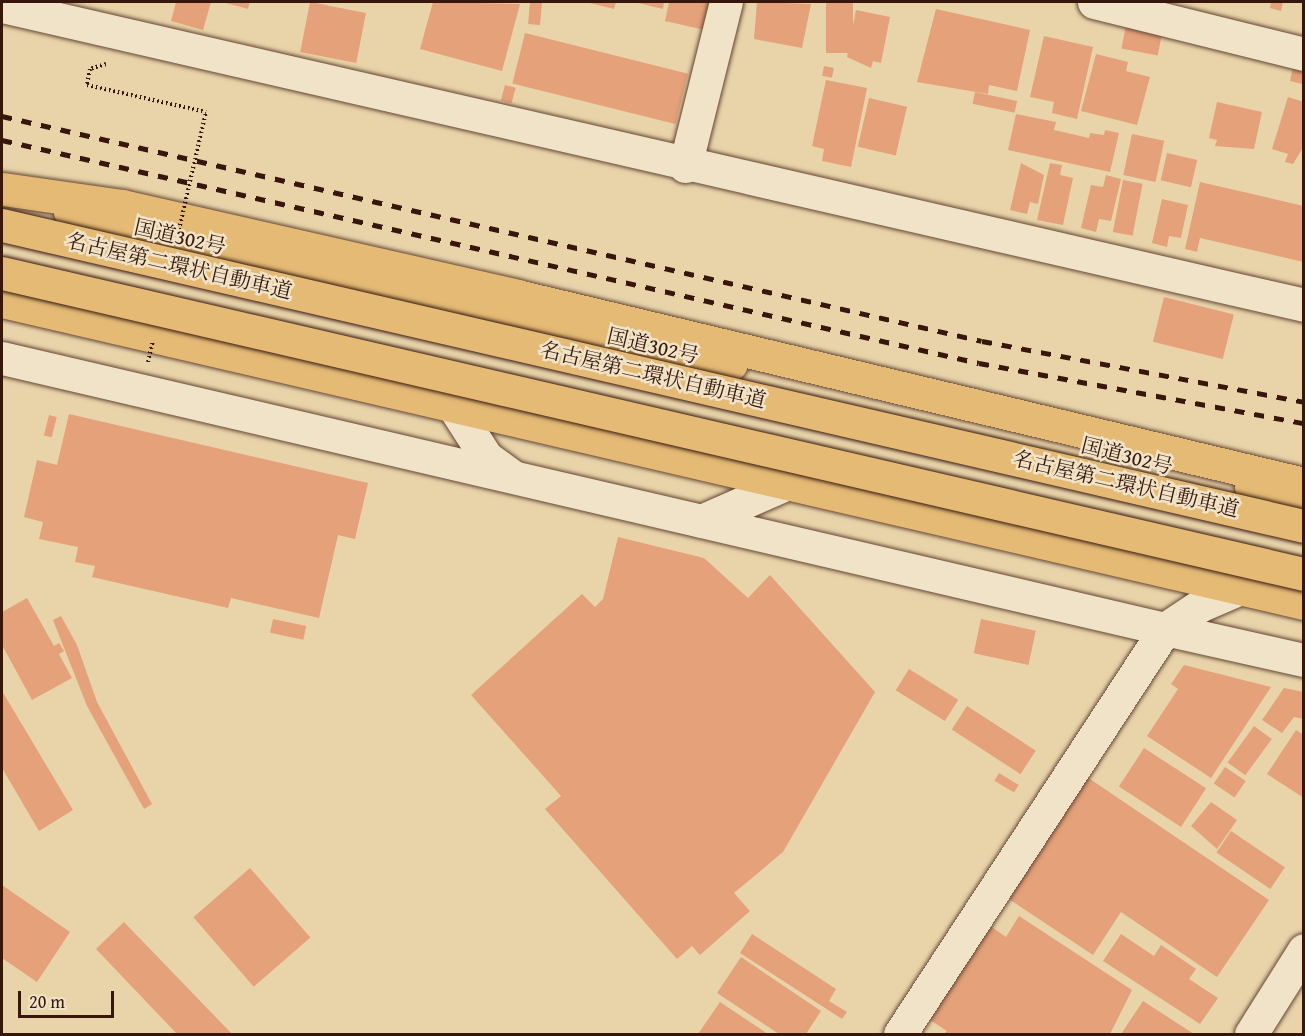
<!DOCTYPE html>
<html>
<head>
<meta charset="utf-8">
<style>
  body { margin:0 }
  #map { position:relative; width:1305px; height:1036px; overflow:hidden; background:#e9d4aa; font-family:"Gentium Book Plus","Noto Serif JP",serif }
  div>[style] { position:absolute }
  [style*='--x'] { left:calc(var(--x)*1px); top:calc(var(--y)*1px); width:calc(var(--w)*1px); rotate:calc(var(--a)*1deg) }
  .building>* { inset:0; background:#e4a17a; transform-origin:0 0 }
  .path>* { height:4px; margin-top:-2px; transform-origin:0; background:repeating-linear-gradient(90deg,#37170b 0 1.5px,transparent 0 4.5px) }
  .roads { filter:drop-shadow(0 0 2px #644633) drop-shadow(0 0 2px #644633) }
  .minor>* { height:33px; margin:-16.5px; padding:0 16.5px; transform-origin:16.5px; border-radius:16.5px; background:#f1e3c8 }
  .secondary>* { height:33px; margin:-16.5px; padding:0 16.5px; transform-origin:16.5px; border-radius:16.5px; background:#f1e3c8 }
  .trunk>* { height:33px; margin:-16.5px; padding:0 16.5px; transform-origin:16.5px; border-radius:16.5px; background:#e4ba75 }
  .motorway>* { height:33px; margin:-16.5px; padding:0 16.5px; transform-origin:16.5px; border-radius:16.5px; background:#e4ba75 }
  .rail>* { height:4.5px; margin-top:-2.25px; transform-origin:0; background:repeating-linear-gradient(90deg,#37170b 0 10px,transparent 0 20px) }
  .path-bridge>* { height:4px; margin-top:-2px; transform-origin:0; background:repeating-linear-gradient(90deg,#37170b 0 1.5px,transparent 0 4.5px) }
  .bridges { filter:drop-shadow(0 0 2px #37170b) drop-shadow(0 0 2px #37170b) }
  .motorway-bridge>* { height:33px; margin:-16.5px; padding:0 16.5px; transform-origin:16.5px; border-radius:16.5px; background:#e4ba75 }
  span { translate:-50% -50%; white-space:nowrap; text-align:center; line-height:1.15; -webkit-text-stroke:5px #f1e3c8; paint-order:stroke }
  .street-label { font-size:21px; color:#37170b }
  .frame { position:absolute; inset:0; border:3px solid #37170b; pointer-events:none }
  .scale { position:absolute; left:18px; top:991px; width:96px; height:27px; box-sizing:border-box; border:3px solid #37170b; border-top:0; padding-left:8px; font-size:18px; line-height:21px; white-space:nowrap; color:#37170b; -webkit-text-stroke:4px #f1e3c8; paint-order:stroke }
</style>
</head>
<body>
<div id="map">
  <div class="building">
    <i style="clip-path:polygon(176px 2px,211px 2px,203px 30px,171px 21px)"></i>
    <i style="clip-path:polygon(222px 2px,250px 2px,248px 9px)"></i>
    <i style="left:310px;top:2px;width:57px;height:51px;rotate:11deg"></i>
    <i style="clip-path:polygon(433px 2px,520px 4px,502px 71px,420px 49px)"></i>
    <i style="left:530px;top:2px;width:12px;height:22px;rotate:5deg"></i>
    <i style="clip-path:polygon(586px 2px,616px 2px,614px 9px)"></i>
    <i style="clip-path:polygon(634px 2px,664px 2px,663px 9px)"></i>
    <i style="clip-path:polygon(669px 2px,712px 2px,705px 30px,665px 21px)"></i>
    <i style="clip-path:polygon(757px 2px,811px 4px,802px 48px,754px 39px)"></i>
    <i style="left:826px;top:2px;width:27px;height:51px"></i>
    <i style="clip-path:polygon(1271px 2px,1283px 2px,1281px 11px,1270px 8px)"></i>
    <i style="clip-path:polygon(936px 9px,1030px 30px,1017px 91px,989px 85px,988px 94px,917px 82px)"></i>
    <i style="clip-path:polygon(856px 10px,890px 17px,881px 63px,873px 61px,871px 68px,847px 57px)"></i>
    <i style="left:1126px;top:25px;width:37px;height:24px;rotate:11deg"></i>
    <i style="left:525px;top:33px;width:168px;height:52px;rotate:14deg"></i>
    <i style="clip-path:polygon(1044px 36px,1093px 47px,1077px 119px,1052px 113px,1054px 102px,1030px 97px)"></i>
    <i style="clip-path:polygon(1096px 54px,1128px 62px,1126px 71px,1150px 77px,1137px 125px,1081px 111px)"></i>
    <i style="clip-path:polygon(1294px 62px,1304px 64px,1302px 84px,1290px 81px)"></i>
    <i style="left:824px;top:66px;width:10px;height:10px;rotate:11deg"></i>
    <i style="clip-path:polygon(826px 80px,867px 88px,851px 167px,822px 161px,824px 149px,812px 146px)"></i>
    <i style="left:505px;top:85px;width:11px;height:16px;rotate:15deg"></i>
    <i style="left:975px;top:92px;width:43px;height:12px;rotate:12deg"></i>
    <i style="clip-path:polygon(1288px 97px,1304px 102px,1304px 146px,1293px 164px,1285px 162px,1288px 154px,1272px 149px)"></i>
    <i style="left:869px;top:98px;width:39px;height:50px;rotate:13deg"></i>
    <i style="clip-path:polygon(1217px 102px,1262px 112px,1254px 149px,1215px 146px,1217px 140px,1209px 138px)"></i>
    <i style="clip-path:polygon(1016px 114px,1056px 122px,1054px 130px,1089px 138px,1090px 133px,1104px 135px,1105px 130px,1119px 133px,1110px 172px,1008px 150px)"></i>
    <i style="left:1132px;top:134px;width:33px;height:42px;rotate:12deg"></i>
    <i style="left:1167px;top:153px;width:31px;height:28px;rotate:13deg"></i>
    <i style="clip-path:polygon(1021px 163px,1044px 175px,1038px 204px,1030px 202px,1027px 214px,1010px 210px)"></i>
    <i style="clip-path:polygon(1050px 163px,1062px 165px,1060px 175px,1073px 178px,1063px 225px,1037px 220px)"></i>
    <i style="clip-path:polygon(1106px 175px,1121px 179px,1111px 221px,1099px 219px,1096px 232px,1081px 228px,1091px 185px,1103px 187px)"></i>
    <i style="left:1123px;top:180px;width:20px;height:53px;rotate:11deg"></i>
    <i style="clip-path:polygon(1200px 182px,1304px 206px,1304px 262px,1200px 238px,1197px 252px,1185px 249px)"></i>
    <i style="clip-path:polygon(1162px 199px,1188px 205px,1181px 238px,1169px 236px,1167px 247px,1152px 243px)"></i>
    <i style="left:1164px;top:297px;width:72px;height:46px;rotate:14deg"></i>
    <i style="clip-path:polygon(69px 414px,368px 483px,355px 539px,338px 535px,319px 618px,231px 598px,228px 608px,92px 577px,95px 566px,75px 562px,78px 547px,39px 539px,43px 522px,24px 517px,37px 460px,57px 465px)"></i>
    <i style="left:49px;top:415px;width:8px;height:21px;rotate:14deg"></i>
    <i style="clip-path:polygon(618px 537px,704px 558px,748px 598px,770px 575px,875px 692px,783px 852px,734px 893px,750px 911px,700px 955px,692px 946px,677px 959px,545px 809px,561px 796px,471px 695px,582px 594px,595px 607px,603px 599px)"></i>
    <i style="clip-path:polygon(27px 598px,54px 646px,59px 643px,64px 651px,59px 654px,72px 678px,32px 700px,2px 645px,2px 612px)"></i>
    <i style="clip-path:polygon(61px 616px,77px 645px,97px 702px,152px 804px,144px 809px,87px 706px,53px 620px)"></i>
    <i style="left:273px;top:619px;width:34px;height:14px;rotate:12deg"></i>
    <i style="left:981px;top:619px;width:56px;height:35px;rotate:12deg"></i>
    <i style="clip-path:polygon(1184px 665px,1271px 687px,1211px 778px,1147px 736px,1178px 689px,1171px 684px)"></i>
    <i style="left:909px;top:669px;width:58px;height:25px;rotate:32deg"></i>
    <i style="clip-path:polygon(1284px 688px,1304px 692px,1304px 719px,1294px 717px,1282px 733px,1262px 720px)"></i>
    <i style="clip-path:polygon(2px 691px,73px 810px,39px 831px,2px 768px)"></i>
    <i style="left:967px;top:706px;width:82px;height:28px;rotate:33deg"></i>
    <i style="left:1254px;top:726px;width:22px;height:45px;rotate:36deg"></i>
    <i style="clip-path:polygon(1296px 730px,1304px 735px,1304px 798px,1267px 774px)"></i>
    <i style="left:1144px;top:748px;width:74px;height:46px;rotate:33deg"></i>
    <i style="left:1225px;top:767px;width:25px;height:20px;rotate:34deg"></i>
    <i style="left:999px;top:773px;width:23px;height:9px;rotate:31deg"></i>
    <i style="clip-path:polygon(1087px 777px,1269px 900px,1217px 977px,1121px 912px,1093px 955px,1006px 897px)"></i>
    <i style="clip-path:polygon(1211px 802px,1237px 820px,1217px 849px,1191px 826px)"></i>
    <i style="left:1231px;top:831px;width:65px;height:26px;rotate:34deg"></i>
    <i style="left:250px;top:868px;width:92px;height:75px;rotate:49deg"></i>
    <i style="clip-path:polygon(2px 885px,70px 932px,37px 982px,2px 958px)"></i>
    <i style="clip-path:polygon(1019px 916px,1132px 990px,1110px 1034px,944px 1034px,947px 1031px,927px 1018px,989px 925px,1006px 937px)"></i>
    <i style="clip-path:polygon(124px 922px,232px 1034px,177px 1034px,96px 949px)"></i>
    <i style="clip-path:polygon(752px 934px,836px 989px,829px 1001px,847px 1012px,842px 1019px,740px 953px)"></i>
    <i style="clip-path:polygon(1121px 934px,1154px 956px,1161px 945px,1196px 969px,1189px 979px,1218px 998px,1200px 1024px,1103px 961px)"></i>
    <i style="clip-path:polygon(741px 957px,821px 1011px,806px 1034px,779px 1034px,717px 993px)"></i>
    <i style="clip-path:polygon(1143px 1001px,1194px 1034px,1121px 1034px)"></i>
    <i style="clip-path:polygon(720px 1002px,768px 1034px,698px 1034px)"></i>
  </div>
  <div class="path">
    <i style="--x:106;--y:64;--w:17;--a:163"></i>
    <i style="--x:90;--y:69;--w:16;--a:101"></i>
    <i style="--x:87;--y:85;--w:122;--a:12.8"></i>
  </div>
  <div class="roads">
    <div class="minor">
      <i style="--x:1094;--y:2;--w:216;--a:13.9"></i>
      <i style="--x:2;--y:6;--w:1336;--a:12.93"></i>
      <i style="--x:685;--y:166;--w:169;--a:-76"></i>
      <i style="--x:2;--y:358;--w:1194;--a:13.12"></i>
      <i style="--x:1165;--y:629;--w:43;--a:-33.7"></i>
      <i style="--x:1201;--y:605;--w:46;--a:-23.2"></i>
      <i style="--x:452;--y:404;--w:63;--a:57.3"></i>
      <i style="--x:486;--y:457;--w:32;--a:36"></i>
      <i style="--x:701;--y:521;--w:95;--a:-23.6"></i>
      <i style="--x:900;--y:1034;--w:484;--a:-56.8"></i>
      <i style="--x:1165;--y:629;--w:142;--a:12.6"></i>
    </div>
    <div class="secondary">
      <i style="--x:1251;--y:1034;--w:99;--a:-57.8"></i>
    </div>
    <div class="trunk">
      <i style="--x:70;--y:212;--w:678;--a:12.95"></i>
      <i style="--x:2;--y:301;--w:1337;--a:13.06"></i>
      <i style="--x:1251;--y:487;--w:55;--a:14.8"></i>
    </div>
    <div class="motorway">
      <i style="--x:2;--y:189;--w:121;--a:8.1"></i>
      <i style="--x:122;--y:206;--w:405;--a:12.8"></i>
      <i style="--x:517;--y:296;--w:809;--a:13.44"></i>
    </div>
  </div>
  <div class="rail">
    <i style="--x:2;--y:116;--w:1005;--a:12.93"></i>
    <i style="--x:982;--y:341;--w:328;--a:10.7"></i>
    <i style="--x:2;--y:140;--w:1002;--a:12.86"></i>
    <i style="--x:979;--y:363;--w:330;--a:10.5"></i>
  </div>
  <div class="path-bridge">
    <i style="--x:178;--y:234;--w:125;--a:-77.1"></i>
    <i style="--x:148;--y:362;--w:22;--a:-77"></i>
  </div>
  <div class="bridges">
    <div class="motorway-bridge">
      <i style="--x:2;--y:225;--w:1336;--a:13.02"></i>
      <i style="--x:2;--y:273;--w:1336;--a:13.02"></i>
    </div>
  </div>
  <div class="street-label">
    <span style="left:180px;top:237px;rotate:13deg">国道302号</span>
    <span style="left:179px;top:266px;rotate:13deg">名古屋第二環状自動車道</span>
    <span style="left:653px;top:346px;rotate:13deg">国道302号</span>
    <span style="left:653px;top:375px;rotate:13deg">名古屋第二環状自動車道</span>
    <span style="left:1127px;top:456px;rotate:14deg">国道302号</span>
    <span style="left:1126px;top:484px;rotate:13deg">名古屋第二環状自動車道</span>
  </div>
  <div class="frame"></div>
  <div class="scale">20 m</div>
</div>
</body>
</html>
